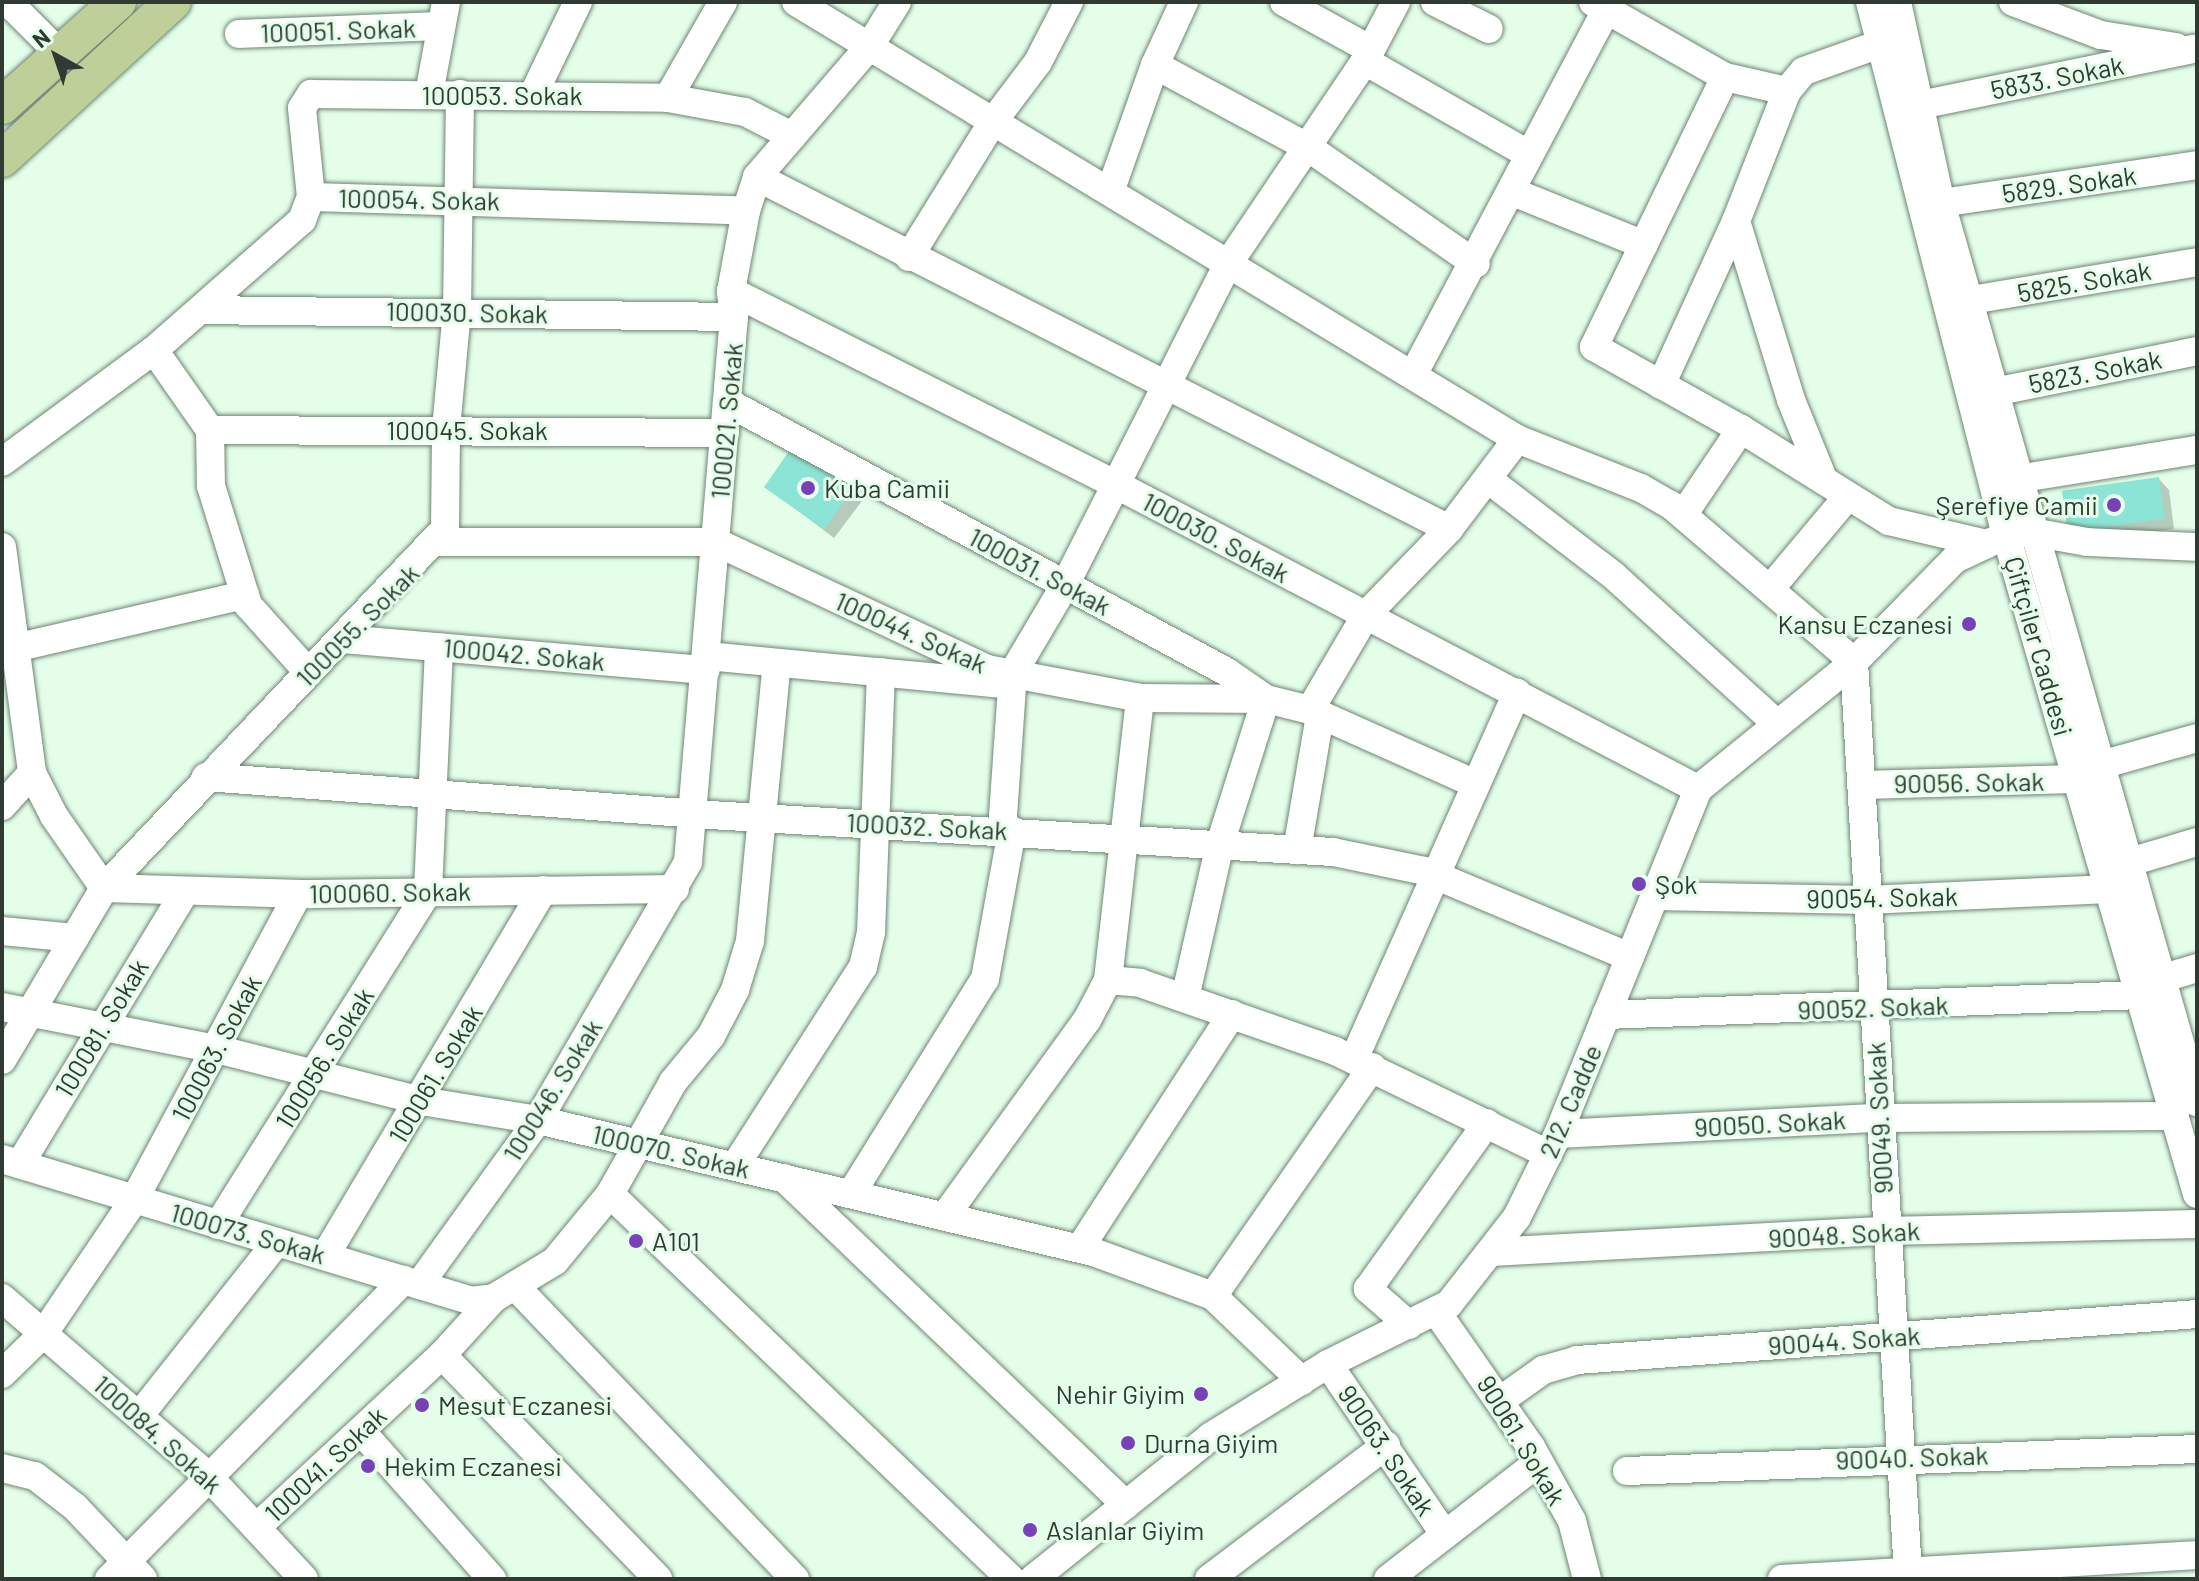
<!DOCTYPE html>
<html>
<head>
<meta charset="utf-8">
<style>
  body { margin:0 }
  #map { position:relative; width:2199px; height:1581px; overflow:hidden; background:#e4feea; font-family:Barlow,sans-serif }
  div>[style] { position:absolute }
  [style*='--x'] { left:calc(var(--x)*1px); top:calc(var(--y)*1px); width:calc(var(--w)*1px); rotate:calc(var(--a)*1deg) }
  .shadow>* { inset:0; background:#0003 }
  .building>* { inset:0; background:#8be4d5; transform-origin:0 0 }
  .roads { filter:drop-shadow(0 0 2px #6e8574) drop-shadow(0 0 2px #6e8574) }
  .minor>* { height:28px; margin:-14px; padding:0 14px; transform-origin:14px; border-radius:14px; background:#fff }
  .major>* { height:36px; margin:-18px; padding:0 18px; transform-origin:18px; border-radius:18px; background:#bfcf9a }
  .dots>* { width:22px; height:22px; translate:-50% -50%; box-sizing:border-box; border:4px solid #e4feea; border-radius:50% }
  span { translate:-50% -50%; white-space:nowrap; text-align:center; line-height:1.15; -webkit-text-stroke:6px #e4feea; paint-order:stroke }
  .street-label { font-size:26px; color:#303a33 }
  .poi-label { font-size:26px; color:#303a33 }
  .left { translate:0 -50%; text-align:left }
  .right { translate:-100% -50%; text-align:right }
  .frame { position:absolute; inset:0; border:4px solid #303a33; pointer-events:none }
  .north { position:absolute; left:16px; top:16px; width:80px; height:80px; -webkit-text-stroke:6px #e4feea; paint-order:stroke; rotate:320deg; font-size:22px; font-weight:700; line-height:32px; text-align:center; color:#303a33 }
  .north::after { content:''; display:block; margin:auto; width:28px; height:36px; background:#303a33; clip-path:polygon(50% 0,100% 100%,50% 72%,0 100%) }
</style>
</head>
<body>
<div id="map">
  <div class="shadow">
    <i style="clip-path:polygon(2159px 479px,2169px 490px,2174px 529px,2080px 542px,2065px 492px)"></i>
    <i style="clip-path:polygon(765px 486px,851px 491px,862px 501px,834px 538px)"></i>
  </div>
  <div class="building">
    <i style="left:792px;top:447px;width:74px;height:49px;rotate:35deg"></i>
    <i style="left:2159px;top:477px;width:42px;height:98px;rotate:82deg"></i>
  </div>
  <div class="roads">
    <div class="minor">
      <i style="--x:8;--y:2;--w:72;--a:45"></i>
      <i style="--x:796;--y:2;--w:843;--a:31.22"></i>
      <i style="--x:1517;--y:439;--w:133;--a:21.6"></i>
      <i style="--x:1641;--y:488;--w:34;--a:30"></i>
      <i style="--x:1671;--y:505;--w:241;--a:40.6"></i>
      <i style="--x:1854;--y:662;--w:913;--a:86.61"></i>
      <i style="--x:1184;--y:2;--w:69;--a:114.7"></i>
      <i style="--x:1155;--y:65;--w:175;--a:28.3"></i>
      <i style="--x:1309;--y:148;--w:203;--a:34.8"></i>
      <i style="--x:1284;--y:2;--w:99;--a:28.9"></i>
      <i style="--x:1435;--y:2;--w:60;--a:26.6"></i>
      <i style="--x:1593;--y:2;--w:152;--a:29.6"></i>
      <i style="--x:1725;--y:77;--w:64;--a:12.7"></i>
      <i style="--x:1787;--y:91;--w:26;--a:-50"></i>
      <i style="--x:1804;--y:71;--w:81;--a:-19.6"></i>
      <i style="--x:1870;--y:2;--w:550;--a:75.69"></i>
      <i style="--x:2006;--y:535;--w:686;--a:73.84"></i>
      <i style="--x:1897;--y:2;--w:206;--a:77.7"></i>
      <i style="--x:1941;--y:203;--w:935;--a:74.11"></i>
      <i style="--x:2013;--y:2;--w:94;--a:20.6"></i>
      <i style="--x:2101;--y:35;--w:76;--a:9.1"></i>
      <i style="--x:239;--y:34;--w:199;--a:-2.3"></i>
      <i style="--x:1365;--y:61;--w:188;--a:29.7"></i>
      <i style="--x:1725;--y:77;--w:300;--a:115.9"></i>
      <i style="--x:1594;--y:347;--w:168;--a:29.2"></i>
      <i style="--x:1741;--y:429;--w:174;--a:31.9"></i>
      <i style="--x:1889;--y:521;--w:100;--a:13.3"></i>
      <i style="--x:1787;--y:91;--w:140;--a:111.4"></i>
      <i style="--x:1736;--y:221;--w:187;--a:72.9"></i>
      <i style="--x:1791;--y:400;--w:87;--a:67.8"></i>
      <i style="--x:534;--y:93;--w:101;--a:-64.2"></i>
      <i style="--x:429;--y:94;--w:94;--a:-79.5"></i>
      <i style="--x:668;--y:98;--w:111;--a:-60.2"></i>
      <i style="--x:1920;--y:105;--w:280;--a:-11.6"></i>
      <i style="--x:757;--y:177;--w:776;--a:26.96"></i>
      <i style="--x:1111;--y:189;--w:132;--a:-70.5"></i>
      <i style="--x:1513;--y:192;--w:141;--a:22"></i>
      <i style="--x:311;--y:197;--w:89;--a:-95.8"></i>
      <i style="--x:302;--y:108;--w:17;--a:-57"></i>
      <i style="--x:311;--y:94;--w:357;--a:0.6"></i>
      <i style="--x:668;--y:98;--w:78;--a:10.3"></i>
      <i style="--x:745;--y:112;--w:53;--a:27.1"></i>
      <i style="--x:311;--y:197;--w:435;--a:1.8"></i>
      <i style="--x:1941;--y:203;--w:259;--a:-8.4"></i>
      <i style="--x:909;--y:257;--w:158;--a:-58.2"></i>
      <i style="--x:992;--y:123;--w:76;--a:-53"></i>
      <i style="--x:1038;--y:62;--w:68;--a:-62.7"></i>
      <i style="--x:731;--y:291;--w:430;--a:26.7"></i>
      <i style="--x:1115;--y:484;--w:658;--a:27.62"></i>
      <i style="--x:1971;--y:300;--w:229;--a:-9.5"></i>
      <i style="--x:201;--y:310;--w:533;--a:0.75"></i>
      <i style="--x:154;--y:350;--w:98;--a:55"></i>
      <i style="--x:210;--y:430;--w:56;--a:89"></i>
      <i style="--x:211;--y:486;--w:125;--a:72.7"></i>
      <i style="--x:248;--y:605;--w:91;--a:48.1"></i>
      <i style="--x:1413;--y:375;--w:412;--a:-62.1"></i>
      <i style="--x:1661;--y:385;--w:180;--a:-65.4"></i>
      <i style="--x:1994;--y:392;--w:207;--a:-11.4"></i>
      <i style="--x:727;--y:402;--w:568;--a:28.37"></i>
      <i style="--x:1227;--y:672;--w:47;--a:34.7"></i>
      <i style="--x:1266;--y:699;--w:152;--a:107.6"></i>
      <i style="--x:1220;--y:844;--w:158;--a:102.8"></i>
      <i style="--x:210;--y:430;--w:515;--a:0.33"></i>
      <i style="--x:2;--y:462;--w:189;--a:-36.4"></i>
      <i style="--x:154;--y:350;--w:197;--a:-41.3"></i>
      <i style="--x:302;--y:220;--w:25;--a:-69"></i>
      <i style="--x:2017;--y:479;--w:182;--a:-9.2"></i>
      <i style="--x:1489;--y:480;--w:158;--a:37.5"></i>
      <i style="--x:1614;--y:576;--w:217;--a:42.2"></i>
      <i style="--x:1683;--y:515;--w:104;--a:-56"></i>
      <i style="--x:436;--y:542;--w:280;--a:0"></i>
      <i style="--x:716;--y:542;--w:299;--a:25.1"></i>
      <i style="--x:987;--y:669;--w:156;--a:10.7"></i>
      <i style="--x:1140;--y:698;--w:126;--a:0.5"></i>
      <i style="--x:1266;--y:699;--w:45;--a:14"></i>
      <i style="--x:1310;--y:710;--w:179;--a:24.1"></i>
      <i style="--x:2;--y:547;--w:228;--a:82.4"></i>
      <i style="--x:32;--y:773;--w:48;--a:62.9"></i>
      <i style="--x:54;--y:816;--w:88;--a:55.2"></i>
      <i style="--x:104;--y:888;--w:207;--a:1.7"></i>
      <i style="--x:311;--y:894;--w:364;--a:-0.8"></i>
      <i style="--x:1770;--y:589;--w:121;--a:-50"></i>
      <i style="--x:343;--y:639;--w:364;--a:4.9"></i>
      <i style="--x:19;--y:647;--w:232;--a:-13"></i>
      <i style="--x:707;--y:656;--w:295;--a:5.4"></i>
      <i style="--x:1310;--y:710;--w:110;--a:-59.5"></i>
      <i style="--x:1366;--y:615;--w:120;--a:-46"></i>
      <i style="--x:1449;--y:529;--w:113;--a:-52.9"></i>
      <i style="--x:2101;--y:765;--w:100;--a:-15.7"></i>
      <i style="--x:206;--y:777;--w:488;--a:4.3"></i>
      <i style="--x:693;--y:814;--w:641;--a:3.4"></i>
      <i style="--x:1333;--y:852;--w:94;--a:11.7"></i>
      <i style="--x:1425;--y:871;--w:222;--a:22.8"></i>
      <i style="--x:1861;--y:785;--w:216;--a:-1.6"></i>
      <i style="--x:2;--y:806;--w:45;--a:-47.7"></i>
      <i style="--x:1002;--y:830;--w:157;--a:-86"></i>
      <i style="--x:1013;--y:673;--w:102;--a:-59.4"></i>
      <i style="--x:1065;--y:585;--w:360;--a:-63.1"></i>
      <i style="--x:1228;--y:264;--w:245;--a:-56"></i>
      <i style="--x:1365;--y:61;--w:67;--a:-62.3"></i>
      <i style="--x:1297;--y:850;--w:137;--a:-80.3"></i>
      <i style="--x:2113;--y:867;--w:88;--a:-16.6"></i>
      <i style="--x:1654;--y:896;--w:213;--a:1.1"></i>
      <i style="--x:1867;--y:900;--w:243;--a:-2.6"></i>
      <i style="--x:2;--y:931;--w:73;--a:5.5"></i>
      <i style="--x:1108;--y:980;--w:32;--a:5"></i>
      <i style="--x:1140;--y:983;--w:207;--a:19.2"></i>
      <i style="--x:1335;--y:1051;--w:237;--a:25.8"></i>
      <i style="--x:2144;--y:984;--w:55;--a:-16.8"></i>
      <i style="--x:2;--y:1007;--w:218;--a:11.1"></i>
      <i style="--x:216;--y:1049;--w:211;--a:14.2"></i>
      <i style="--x:421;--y:1101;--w:119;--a:9.2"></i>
      <i style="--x:538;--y:1120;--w:570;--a:13.38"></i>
      <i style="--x:1093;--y:1252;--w:128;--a:20.1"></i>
      <i style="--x:1213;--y:1296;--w:123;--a:43.7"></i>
      <i style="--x:1606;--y:1015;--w:535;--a:-2.14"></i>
      <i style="--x:1354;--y:1059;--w:401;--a:-66"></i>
      <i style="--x:2;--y:1060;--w:200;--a:-59.3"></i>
      <i style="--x:104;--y:888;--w:495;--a:-46.5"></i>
      <i style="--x:445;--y:529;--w:100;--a:-89.4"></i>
      <i style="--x:446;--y:429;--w:119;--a:-84.7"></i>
      <i style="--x:457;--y:311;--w:217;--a:-89.2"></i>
      <i style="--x:1558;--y:1134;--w:321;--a:-2.9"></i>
      <i style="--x:1879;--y:1118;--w:296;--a:-0.4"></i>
      <i style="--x:2;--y:1159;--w:490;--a:16.8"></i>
      <i style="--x:471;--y:1301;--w:23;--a:-7"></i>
      <i style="--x:20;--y:1164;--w:318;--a:-58.8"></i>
      <i style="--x:735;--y:1166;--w:237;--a:-57.3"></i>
      <i style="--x:863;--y:967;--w:36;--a:-77"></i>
      <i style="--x:871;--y:932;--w:260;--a:-87.8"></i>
      <i style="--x:784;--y:1178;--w:473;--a:43.7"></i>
      <i style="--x:610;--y:1194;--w:556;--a:43.83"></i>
      <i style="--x:851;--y:1194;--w:253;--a:-58.1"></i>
      <i style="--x:985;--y:979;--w:151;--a:-79.7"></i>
      <i style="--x:945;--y:1216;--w:242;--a:-54.1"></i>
      <i style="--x:1087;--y:1020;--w:45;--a:-62.3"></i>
      <i style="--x:1108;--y:980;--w:284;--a:-83.5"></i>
      <i style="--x:218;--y:1225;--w:395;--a:-57.8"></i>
      <i style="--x:428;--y:891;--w:244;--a:-87.4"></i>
      <i style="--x:1080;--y:1248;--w:279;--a:-57"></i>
      <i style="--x:1491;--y:1252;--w:394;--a:-3.1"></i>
      <i style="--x:1884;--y:1231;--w:313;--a:-1.3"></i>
      <i style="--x:325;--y:1256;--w:426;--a:-59.2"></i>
      <i style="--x:419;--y:1285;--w:203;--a:-54.2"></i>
      <i style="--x:538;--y:1120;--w:298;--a:-59.8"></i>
      <i style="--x:688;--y:862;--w:547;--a:-85.18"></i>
      <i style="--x:734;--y:317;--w:26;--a:-97"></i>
      <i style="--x:731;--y:291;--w:81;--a:-79.4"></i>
      <i style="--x:746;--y:211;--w:36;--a:-72"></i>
      <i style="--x:757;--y:177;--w:172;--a:-49.3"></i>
      <i style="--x:869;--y:47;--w:53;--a:-58.1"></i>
      <i style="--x:516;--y:1287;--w:404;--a:46.3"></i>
      <i style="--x:1213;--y:1296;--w:279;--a:-55.2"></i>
      <i style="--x:2;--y:1298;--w:271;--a:40.8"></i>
      <i style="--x:207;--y:1475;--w:142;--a:47"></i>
      <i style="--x:1436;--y:1311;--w:166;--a:55.1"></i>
      <i style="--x:1531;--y:1447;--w:85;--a:61"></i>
      <i style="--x:1572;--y:1521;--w:60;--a:75.5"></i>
      <i style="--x:1409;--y:1325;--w:55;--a:-138.7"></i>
      <i style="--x:1368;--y:1289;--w:204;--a:-54.4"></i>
      <i style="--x:442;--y:1355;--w:311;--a:46"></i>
      <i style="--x:1328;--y:1364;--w:207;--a:55.6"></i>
      <i style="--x:2;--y:1374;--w:59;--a:-44.3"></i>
      <i style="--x:44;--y:1333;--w:161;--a:-55.9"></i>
      <i style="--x:134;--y:1200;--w:347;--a:-61.8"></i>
      <i style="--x:1501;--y:1400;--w:52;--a:-35.5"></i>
      <i style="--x:1543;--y:1370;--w:35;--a:-16"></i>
      <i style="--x:1577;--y:1360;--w:622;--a:-4.24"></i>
      <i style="--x:139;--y:1416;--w:222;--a:-51.6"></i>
      <i style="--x:361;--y:1431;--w:198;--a:48.5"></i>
      <i style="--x:2;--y:1468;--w:34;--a:14"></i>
      <i style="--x:35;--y:1476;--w:51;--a:37.8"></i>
      <i style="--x:75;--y:1507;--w:99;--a:46.6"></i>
      <i style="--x:1627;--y:1471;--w:570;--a:-2.21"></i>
      <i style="--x:258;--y:1526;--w:251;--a:-42.9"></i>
      <i style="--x:442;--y:1355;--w:77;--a:-47.6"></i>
      <i style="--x:494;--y:1298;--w:71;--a:-31.2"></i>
      <i style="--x:555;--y:1261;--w:87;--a:-50.6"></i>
      <i style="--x:610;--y:1194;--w:129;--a:-60.6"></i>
      <i style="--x:673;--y:1082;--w:60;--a:-50.4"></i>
      <i style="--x:711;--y:1036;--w:52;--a:-62.4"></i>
      <i style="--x:735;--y:990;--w:51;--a:-73"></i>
      <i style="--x:750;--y:941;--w:279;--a:-84.5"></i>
      <i style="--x:109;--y:1579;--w:420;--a:-45.4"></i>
      <i style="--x:1033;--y:1579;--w:227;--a:-38.7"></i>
      <i style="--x:1210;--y:1437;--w:139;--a:-31.7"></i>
      <i style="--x:1328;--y:1364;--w:135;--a:-26.4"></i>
      <i style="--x:1449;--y:1304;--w:110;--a:-52"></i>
      <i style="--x:1517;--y:1217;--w:93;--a:-63.7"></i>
      <i style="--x:1558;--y:1134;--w:372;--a:-67.9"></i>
      <i style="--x:1698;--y:789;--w:201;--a:-39.1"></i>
      <i style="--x:1854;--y:662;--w:144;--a:-45.6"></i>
      <i style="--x:1955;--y:559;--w:56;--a:-25.2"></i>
      <i style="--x:2006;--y:535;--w:26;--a:-7"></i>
      <i style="--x:2032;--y:532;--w:56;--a:10.3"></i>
      <i style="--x:2087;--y:542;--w:110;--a:2.6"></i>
      <i style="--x:1209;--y:1579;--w:222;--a:-37.1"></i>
      <i style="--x:1388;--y:1579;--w:191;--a:-37.8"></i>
      <i style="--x:1782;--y:1579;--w:416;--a:-3.3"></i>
    </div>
    <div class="major">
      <i style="--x:2;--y:106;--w:156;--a:-41.9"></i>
      <i style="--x:2;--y:159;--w:232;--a:-42.6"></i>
    </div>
  </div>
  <div class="dots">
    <i style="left:808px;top:488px;background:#7841b8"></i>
    <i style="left:2114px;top:505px;background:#7841b8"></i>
    <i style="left:1969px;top:624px;background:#7841b8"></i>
    <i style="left:1639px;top:884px;background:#7841b8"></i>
    <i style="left:636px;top:1241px;background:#7841b8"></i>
    <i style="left:1201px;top:1394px;background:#7841b8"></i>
    <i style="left:422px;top:1405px;background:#7841b8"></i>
    <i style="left:1128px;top:1443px;background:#7841b8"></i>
    <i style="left:368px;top:1466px;background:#7841b8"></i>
    <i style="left:1030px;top:1530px;background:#7841b8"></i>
  </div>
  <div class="street-label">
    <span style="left:338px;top:30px;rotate:-2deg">100051. Sokak</span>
    <span style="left:2057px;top:77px;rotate:-11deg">5833. Sokak</span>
    <span style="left:502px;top:95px">100053. Sokak</span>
    <span style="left:2069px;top:184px;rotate:-8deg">5829. Sokak</span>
    <span style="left:419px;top:199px;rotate:1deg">100054. Sokak</span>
    <span style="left:2084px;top:281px;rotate:-10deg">5825. Sokak</span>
    <span style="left:467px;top:312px;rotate:1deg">100030. Sokak</span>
    <span style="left:2095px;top:371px;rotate:-11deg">5823. Sokak</span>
    <span style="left:726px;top:421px;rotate:-85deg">100021. Sokak</span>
    <span style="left:467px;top:430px">100045. Sokak</span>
    <span style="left:1216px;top:537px;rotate:28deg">100030. Sokak</span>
    <span style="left:1040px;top:571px;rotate:28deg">100031. Sokak</span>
    <span style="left:357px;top:625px;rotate:-45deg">100055. Sokak</span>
    <span style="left:911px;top:632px;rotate:24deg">100044. Sokak</span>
    <span style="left:2039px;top:646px;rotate:74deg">Çiftçiler Caddesi</span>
    <span style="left:524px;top:654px;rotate:5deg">100042. Sokak</span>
    <span style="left:1969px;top:782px;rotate:-1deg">90056. Sokak</span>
    <span style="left:927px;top:826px;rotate:3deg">100032. Sokak</span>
    <span style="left:390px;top:892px;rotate:-1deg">100060. Sokak</span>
    <span style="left:1882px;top:897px;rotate:-1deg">90054. Sokak</span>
    <span style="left:1873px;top:1007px;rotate:-2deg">90052. Sokak</span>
    <span style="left:101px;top:1028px;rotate:-59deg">100081. Sokak</span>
    <span style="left:216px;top:1048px;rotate:-62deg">100063. Sokak</span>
    <span style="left:324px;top:1058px;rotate:-58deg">100056. Sokak</span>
    <span style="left:435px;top:1074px;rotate:-59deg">100061. Sokak</span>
    <span style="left:552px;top:1090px;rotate:-58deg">100046. Sokak</span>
    <span style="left:1570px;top:1101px;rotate:-67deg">212. Cadde</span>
    <span style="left:1879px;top:1118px;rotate:-93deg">90049. Sokak</span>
    <span style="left:1770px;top:1123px;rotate:-3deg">90050. Sokak</span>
    <span style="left:671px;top:1151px;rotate:13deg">100070. Sokak</span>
    <span style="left:248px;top:1233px;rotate:16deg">100073. Sokak</span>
    <span style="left:1844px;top:1234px;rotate:-3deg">90048. Sokak</span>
    <span style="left:1844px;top:1340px;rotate:-4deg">90044. Sokak</span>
    <span style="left:158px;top:1434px;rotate:42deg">100084. Sokak</span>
    <span style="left:1522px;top:1440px;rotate:59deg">90061. Sokak</span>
    <span style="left:1387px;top:1450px;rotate:56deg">90063. Sokak</span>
    <span style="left:1912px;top:1457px;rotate:-2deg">90040. Sokak</span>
    <span style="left:325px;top:1464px;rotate:-43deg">100041. Sokak</span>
  </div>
  <div class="poi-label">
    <span class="left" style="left:824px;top:488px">Kuba Camii</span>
    <span class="right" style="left:2098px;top:505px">Şerefiye Camii</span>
    <span class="right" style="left:1953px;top:624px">Kansu Eczanesi</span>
    <span class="left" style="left:1655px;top:884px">Şok</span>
    <span class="left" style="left:652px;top:1241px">A101</span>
    <span class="right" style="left:1185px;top:1394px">Nehir Giyim</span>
    <span class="left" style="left:438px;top:1405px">Mesut Eczanesi</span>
    <span class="left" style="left:1144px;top:1443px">Durna Giyim</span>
    <span class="left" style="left:384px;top:1466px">Hekim Eczanesi</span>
    <span class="left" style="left:1046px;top:1530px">Aslanlar Giyim</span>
  </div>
  <div class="frame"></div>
  <div class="north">N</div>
</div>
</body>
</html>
